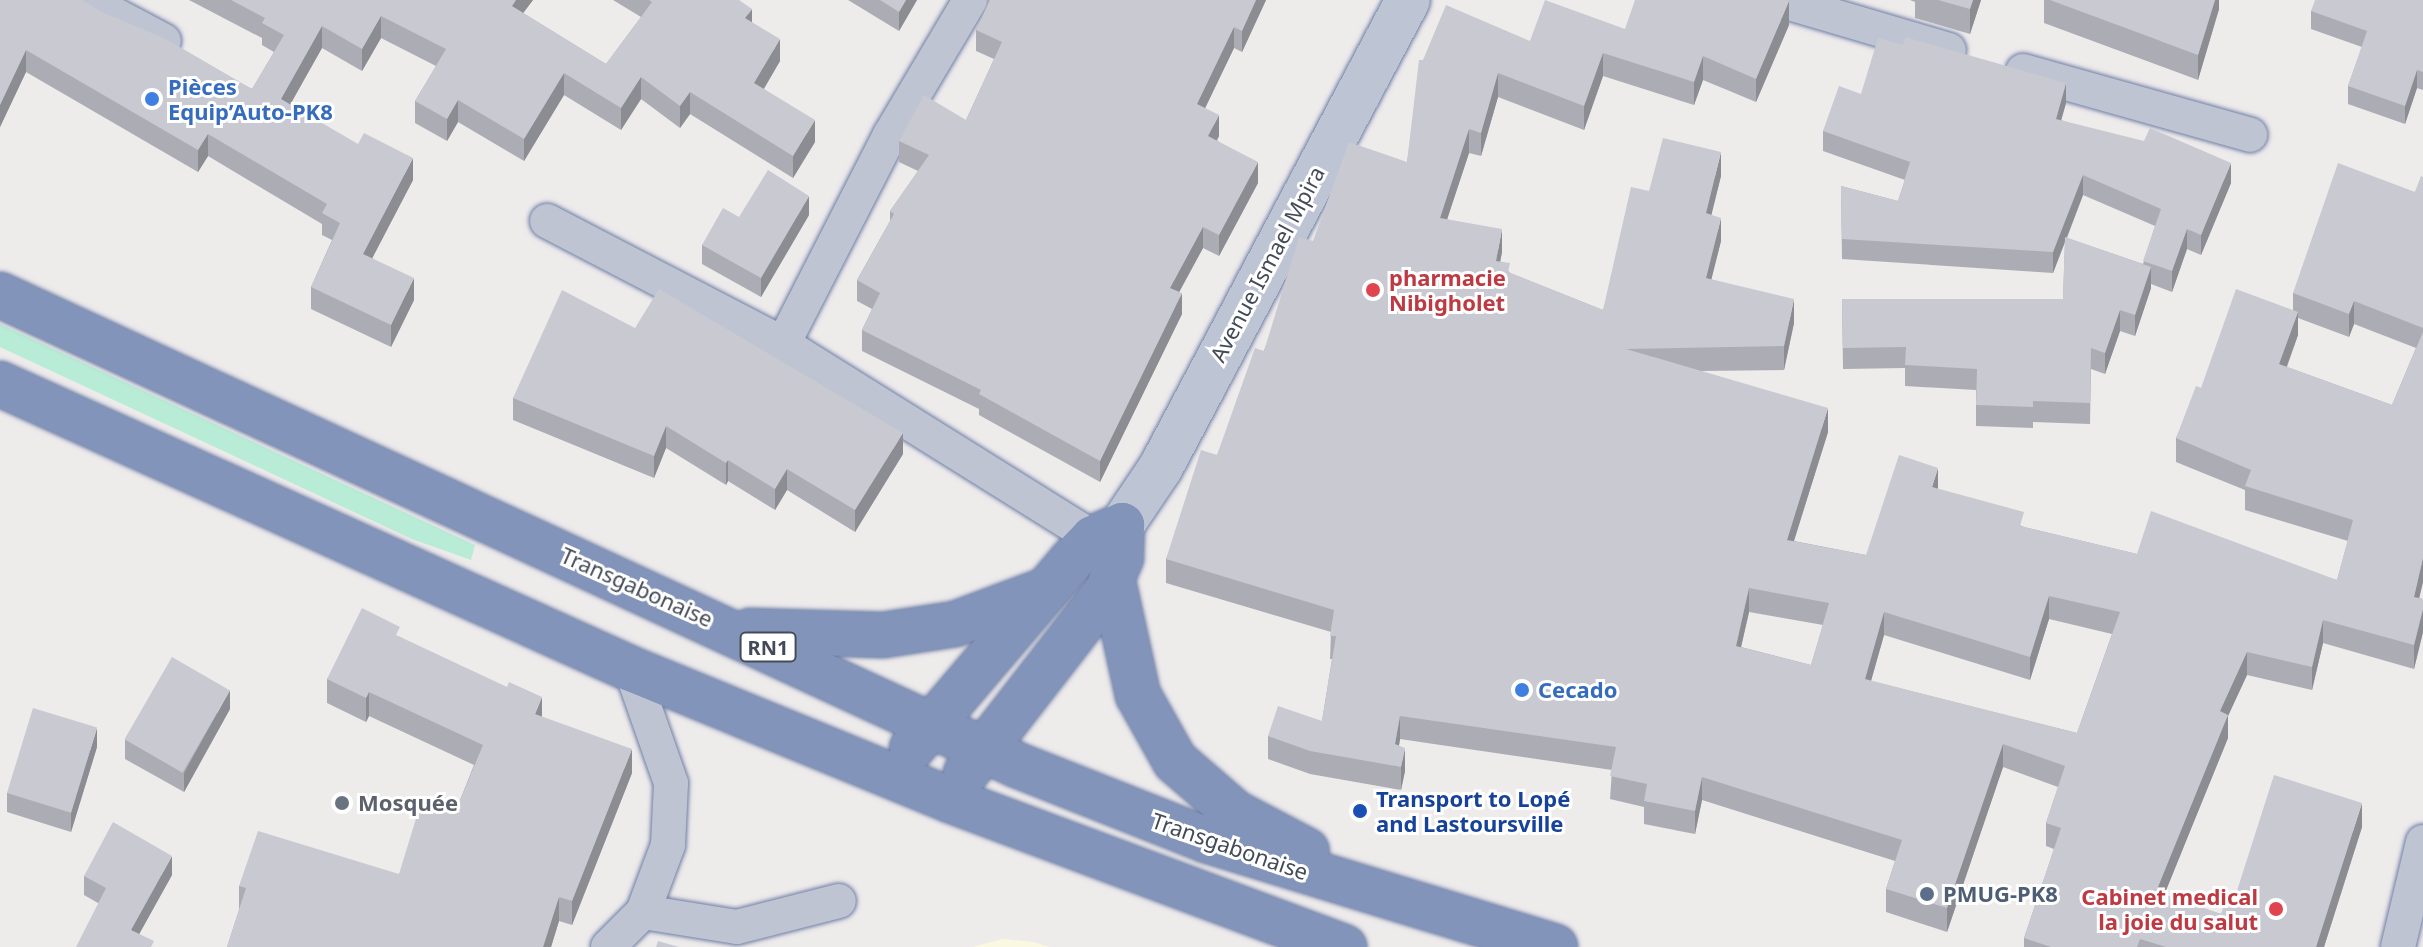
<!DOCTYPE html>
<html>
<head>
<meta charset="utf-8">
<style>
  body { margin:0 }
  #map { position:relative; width:2423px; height:947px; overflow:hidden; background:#eeebeb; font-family:"Noto Sans",sans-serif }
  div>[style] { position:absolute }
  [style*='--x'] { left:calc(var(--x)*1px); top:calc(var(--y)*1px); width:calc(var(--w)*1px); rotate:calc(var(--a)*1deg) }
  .commercial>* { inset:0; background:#fbf8e2 }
  .green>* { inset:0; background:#b8ecd6 }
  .roads { filter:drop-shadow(0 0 2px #6e7fa6) drop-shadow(0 0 2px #6e7fa6) }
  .street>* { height:34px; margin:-17px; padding:0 17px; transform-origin:17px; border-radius:17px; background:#bec4d1 }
  .secondary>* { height:44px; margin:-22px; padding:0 22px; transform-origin:22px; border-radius:22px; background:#bdc4d4 }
  .highway>* { height:44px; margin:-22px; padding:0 22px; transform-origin:22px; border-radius:22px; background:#8394ba }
  .wall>* { inset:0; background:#acadb4 }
  .shaded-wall>* { inset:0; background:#8c8d92 }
  .building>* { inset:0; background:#c8c9d1; transform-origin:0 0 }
  .dots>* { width:22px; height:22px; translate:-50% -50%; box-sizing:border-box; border:4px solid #fff; border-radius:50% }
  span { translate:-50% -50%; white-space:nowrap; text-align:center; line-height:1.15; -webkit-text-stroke:6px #fff; paint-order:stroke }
  .shield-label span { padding:2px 6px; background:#fff; border:2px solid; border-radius:6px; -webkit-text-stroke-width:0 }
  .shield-label { font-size:20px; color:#444b58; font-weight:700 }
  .shop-label { font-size:22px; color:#366cbe; font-weight:700 }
  .left { translate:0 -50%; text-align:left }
  .street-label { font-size:22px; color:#444b58 }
  .health-label { font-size:22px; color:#be3a42; font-weight:700 }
  .right { translate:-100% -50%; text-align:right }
  .transit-label { font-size:22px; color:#164399; font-weight:700 }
  .worship-label { font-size:22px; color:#5b616d; font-weight:700 }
  .service-label { font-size:22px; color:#4e5e75; font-weight:700 }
</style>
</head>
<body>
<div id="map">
  <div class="commercial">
    <i style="clip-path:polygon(1002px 939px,1034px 942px,1049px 947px,973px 947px)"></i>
  </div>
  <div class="green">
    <i style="clip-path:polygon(0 324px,475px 545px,471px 560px,412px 539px,0 347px)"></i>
  </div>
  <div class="roads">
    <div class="street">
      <i style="--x:87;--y:0;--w:87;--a:28"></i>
      <i style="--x:1779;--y:0;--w:177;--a:16.4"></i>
      <i style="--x:2023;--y:71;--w:236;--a:15.7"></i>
      <i style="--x:547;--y:221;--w:266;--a:27.5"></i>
      <i style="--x:783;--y:344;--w:366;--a:32"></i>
      <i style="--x:783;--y:344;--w:235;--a:-62.9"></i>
      <i style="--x:890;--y:135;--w:157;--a:-59.3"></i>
      <i style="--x:643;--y:912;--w:95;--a:9.1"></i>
      <i style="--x:737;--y:927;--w:105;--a:-14.3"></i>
      <i style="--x:608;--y:947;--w:49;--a:-45"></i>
      <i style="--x:643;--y:912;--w:72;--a:-69.5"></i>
      <i style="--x:668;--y:845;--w:62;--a:-87.2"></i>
      <i style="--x:671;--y:783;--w:121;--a:-109.3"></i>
      <i style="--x:2398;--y:947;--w:108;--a:-76.6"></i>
    </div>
    <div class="secondary">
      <i style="--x:1122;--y:525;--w:70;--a:-56.1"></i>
      <i style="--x:1161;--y:467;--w:528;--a:-62.13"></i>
    </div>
    <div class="highway">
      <i style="--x:0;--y:295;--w:1120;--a:24.8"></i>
      <i style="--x:1017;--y:765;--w:203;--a:21.6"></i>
      <i style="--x:1206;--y:840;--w:365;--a:17"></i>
      <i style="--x:0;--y:384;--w:692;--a:24.31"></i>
      <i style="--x:631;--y:669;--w:345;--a:22.3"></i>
      <i style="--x:950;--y:800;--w:421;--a:20.5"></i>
      <i style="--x:1112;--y:577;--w:121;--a:77.6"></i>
      <i style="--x:1138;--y:695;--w:76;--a:60.7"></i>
      <i style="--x:1175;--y:761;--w:79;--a:40.9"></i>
      <i style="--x:1235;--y:813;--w:81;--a:27.8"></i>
      <i style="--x:750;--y:631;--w:133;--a:1.7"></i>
      <i style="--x:883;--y:635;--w:73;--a:-8.7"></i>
      <i style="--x:955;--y:624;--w:97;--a:-20.5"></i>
      <i style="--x:912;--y:748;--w:245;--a:-49.6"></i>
      <i style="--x:1071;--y:561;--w:32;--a:-46"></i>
      <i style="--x:1093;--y:538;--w:32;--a:-24"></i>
      <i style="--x:1122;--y:525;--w:33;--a:92"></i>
      <i style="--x:1121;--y:558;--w:36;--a:113"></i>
      <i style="--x:1107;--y:591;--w:230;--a:127.8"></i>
    </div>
  </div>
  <div class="wall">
    <i style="clip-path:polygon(0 0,100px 11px,252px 89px,274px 52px,262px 45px,262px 38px,189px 0,533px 0,523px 13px,606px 64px,641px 17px,613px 0,739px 0,752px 22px,780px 61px,764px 89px,815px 142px,793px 178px,690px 114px,680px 128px,641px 99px,621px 130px,564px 95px,524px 161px,458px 122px,447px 141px,415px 123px,415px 101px,436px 66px,381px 38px,362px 71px,322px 48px,290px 104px,413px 180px,372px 258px,414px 300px,391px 347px,311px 309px,311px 287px,332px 240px,322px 235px,322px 224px,208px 156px,198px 172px,26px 72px,0 127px)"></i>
    <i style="clip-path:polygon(848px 0,917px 0,899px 31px)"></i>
    <i style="clip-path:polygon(989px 0,1266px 0,1242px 52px,1234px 48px,1205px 108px,1219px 136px,1217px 140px,1258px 183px,1219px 256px,1203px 248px,1179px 292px,1182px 314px,1100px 482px,979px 415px,979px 409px,862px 351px,862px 330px,872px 309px,857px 301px,857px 280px,890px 221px,890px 211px,918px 171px,899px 162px,899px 141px,966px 120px,994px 59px,976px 51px,976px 30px)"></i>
    <i style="clip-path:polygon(1910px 0,1981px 0,1970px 34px,1915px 18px,1915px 2px)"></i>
    <i style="clip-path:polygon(2044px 0,2219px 0,2219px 9px,2198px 80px,2044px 23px)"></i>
    <i style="clip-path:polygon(2423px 0,2423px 90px,2417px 88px,2405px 124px,2348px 104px,2348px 86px,2362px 47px,2311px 29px,2311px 11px)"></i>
    <i style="clip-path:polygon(evenodd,1789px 25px,1756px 102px,1703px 80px,1694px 105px,1603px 76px,1584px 130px,1498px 97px,1481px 156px,1469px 153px,1447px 219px,1502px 252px,1500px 261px,1510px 273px,1603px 310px,1649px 191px,1721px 176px,1711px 215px,1721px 241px,1711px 279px,1794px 323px,1784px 370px,1701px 371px,1828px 432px,1794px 541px,1866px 555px,1938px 489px,2024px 527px,2137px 554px,2337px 580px,2348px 541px,2245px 510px,2245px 490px,2176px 462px,2176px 438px,2201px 388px,2293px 310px,2293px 293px,2415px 192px,2423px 177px,2423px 581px,2419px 598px,2423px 599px,2423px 632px,2414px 669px,2323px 643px,2312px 690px,2247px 675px,2228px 716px,2228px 738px,2164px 895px,2221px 914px,2235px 897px,2362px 827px,2324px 947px,2024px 947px,2024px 938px,2054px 849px,2046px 846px,2046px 823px,2058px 787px,2003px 767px,1947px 932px,1886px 912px,1886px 889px,1895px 861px,1702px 800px,1695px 834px,1644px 824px,1644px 807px,1610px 799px,1612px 770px,1400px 739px,1399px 746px,1405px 771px,1401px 790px,1310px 774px,1268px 759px,1268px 736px,1322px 721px,1332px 659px,1330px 659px,1331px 632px,1166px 583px,1166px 559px,1217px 455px,1313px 241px,1407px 162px,1423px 60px,1530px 41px,1625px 29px,1789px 25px,2298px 318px,2349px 337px,2354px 324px,2416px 348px,2392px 405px,2287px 367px,2298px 335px,2298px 318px,1789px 25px,1749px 612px,1823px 625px,1811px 665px,1741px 647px,1749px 612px,1789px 25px,2049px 619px,2112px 634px,2077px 733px,1871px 681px,1884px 635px,2030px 680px,2049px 619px)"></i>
    <i style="clip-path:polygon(evenodd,1861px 94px,2066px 103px,2061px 120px,2231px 183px,2201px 255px,2187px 249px,2172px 292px,2151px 284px,2151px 288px,2135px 336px,2120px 331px,2105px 374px,2091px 369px,2090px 424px,2033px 422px,2033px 428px,1976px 426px,1976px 390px,1905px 386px,1905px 368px,1843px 369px,1842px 299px,2063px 299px,2065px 242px,2053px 273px,1842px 259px,1841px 186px,1898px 201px,1905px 180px,1823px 151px,1823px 131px,1861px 94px,2083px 195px,2155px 226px,2143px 264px,2067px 238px,2083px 195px)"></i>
    <i style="clip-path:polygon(809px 215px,761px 297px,702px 264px,702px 245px,739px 217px)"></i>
    <i style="clip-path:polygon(635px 328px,903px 454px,855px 532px,787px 490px,775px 510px,728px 481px,726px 485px,666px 448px,654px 478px,513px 420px,513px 398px)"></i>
    <i style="clip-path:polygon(400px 637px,542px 717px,632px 773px,572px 925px,559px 921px,551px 947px,227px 947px,239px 910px,239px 886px,399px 874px,456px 810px,474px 765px,369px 716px,366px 722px,327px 703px,327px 679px)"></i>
    <i style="clip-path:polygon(230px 709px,184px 792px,125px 759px,125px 740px)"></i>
    <i style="clip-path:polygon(97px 747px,71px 832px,7px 812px,7px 793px)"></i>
    <i style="clip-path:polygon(172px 875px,139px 934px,154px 947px,98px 903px,84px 895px,84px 876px)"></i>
  </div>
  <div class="shaded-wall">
    <i style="clip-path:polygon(516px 0,533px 0,512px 28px,512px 6px)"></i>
    <i style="clip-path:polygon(906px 0,917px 0,899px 31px,899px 12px)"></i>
    <i style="clip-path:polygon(1256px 0,1266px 0,1242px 52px,1242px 31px)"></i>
    <i style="clip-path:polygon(1973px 0,1981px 0,1970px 34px,1970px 9px)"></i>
    <i style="clip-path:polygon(2215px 0,2219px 0,2219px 9px,2198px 80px,2198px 55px)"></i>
    <i style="clip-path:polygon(1789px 1px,1789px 25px,1756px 102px,1756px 79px)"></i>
    <i style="clip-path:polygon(752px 9px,752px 31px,745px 18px)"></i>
    <i style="clip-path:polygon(381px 16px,381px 38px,362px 71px,362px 49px)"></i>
    <i style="clip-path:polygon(322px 26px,322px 48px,281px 121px,281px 99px)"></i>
    <i style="clip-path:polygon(1234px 27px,1234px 48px,1197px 125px,1197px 104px)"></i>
    <i style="clip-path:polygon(780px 39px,780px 61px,754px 105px,754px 83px)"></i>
    <i style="clip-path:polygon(26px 50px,26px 72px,0 127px,0 105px)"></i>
    <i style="clip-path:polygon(1603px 53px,1603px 76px,1584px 130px,1584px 106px)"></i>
    <i style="clip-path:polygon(1703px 56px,1703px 80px,1694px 105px,1694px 82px)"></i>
    <i style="clip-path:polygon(2417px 70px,2417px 88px,2405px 124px,2405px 106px)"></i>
    <i style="clip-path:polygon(564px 73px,564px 95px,524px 161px,524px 139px)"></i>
    <i style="clip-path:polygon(1498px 73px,1498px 97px,1481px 156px,1481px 133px)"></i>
    <i style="clip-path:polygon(641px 77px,641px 99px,621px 130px,621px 108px)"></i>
    <i style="clip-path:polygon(2066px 83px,2066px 103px,2056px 139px,2056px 119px)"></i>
    <i style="clip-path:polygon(690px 92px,690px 114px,680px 128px,680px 106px)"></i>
    <i style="clip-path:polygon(458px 100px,458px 122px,447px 141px,447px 119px)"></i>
    <i style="clip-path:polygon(1219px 115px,1219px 136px,1208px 157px,1208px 136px)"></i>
    <i style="clip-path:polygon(815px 120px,815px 142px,793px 178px,793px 156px)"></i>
    <i style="clip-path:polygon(1469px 129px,1469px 153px,1440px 241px,1440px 218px)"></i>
    <i style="clip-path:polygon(208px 134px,208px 156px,198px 172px,198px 150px)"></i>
    <i style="clip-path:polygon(1721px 152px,1721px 176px,1706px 237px,1706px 213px)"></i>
    <i style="clip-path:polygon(413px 158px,413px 180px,363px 276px,363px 254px)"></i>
    <i style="clip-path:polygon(1258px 162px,1258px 183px,1219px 256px,1219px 235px)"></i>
    <i style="clip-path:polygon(2231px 163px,2231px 183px,2201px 255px,2201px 235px)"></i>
    <i style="clip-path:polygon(2083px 175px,2083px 195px,2053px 273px,2053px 252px)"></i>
    <i style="clip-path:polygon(809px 196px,809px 215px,761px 297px,761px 278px)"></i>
    <i style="clip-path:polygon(1721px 218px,1721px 241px,1706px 301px,1706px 278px)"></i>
    <i style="clip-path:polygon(1203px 227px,1203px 248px,1170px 309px,1170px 288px)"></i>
    <i style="clip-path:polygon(1502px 229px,1502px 252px,1496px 284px,1496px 261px)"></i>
    <i style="clip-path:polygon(2187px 229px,2187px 249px,2172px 292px,2172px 271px)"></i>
    <i style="clip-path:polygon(2151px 267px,2151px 288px,2135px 336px,2135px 315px)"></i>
    <i style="clip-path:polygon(414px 278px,414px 300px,391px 347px,391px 325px)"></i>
    <i style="clip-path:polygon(1182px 293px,1182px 314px,1100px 482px,1100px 461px)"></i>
    <i style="clip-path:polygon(1794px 299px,1794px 323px,1784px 370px,1784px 346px)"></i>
    <i style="clip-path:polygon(2354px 301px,2354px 324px,2349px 337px,2349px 314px)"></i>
    <i style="clip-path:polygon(2120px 310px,2120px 331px,2105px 374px,2105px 353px)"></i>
    <i style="clip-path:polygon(2298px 312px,2298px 335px,2279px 387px,2279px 364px)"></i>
    <i style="clip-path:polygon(1828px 408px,1828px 432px,1787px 563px,1787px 540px)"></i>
    <i style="clip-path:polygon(666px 426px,666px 448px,654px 478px,654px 456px)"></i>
    <i style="clip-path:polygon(903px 433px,903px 454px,855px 532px,855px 510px)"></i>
    <i style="clip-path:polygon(728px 460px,728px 481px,726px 485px,726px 463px)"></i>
    <i style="clip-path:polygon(1938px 468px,1938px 491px,1932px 487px)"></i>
    <i style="clip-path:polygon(787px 469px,787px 490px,775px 510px,775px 489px)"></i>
    <i style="clip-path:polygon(2423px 558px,2423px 582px,2414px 620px,2414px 597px)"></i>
    <i style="clip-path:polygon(1749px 588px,1749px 612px,1736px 669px,1736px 646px)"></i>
    <i style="clip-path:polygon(2049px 596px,2049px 619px,2030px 680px,2030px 657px)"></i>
    <i style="clip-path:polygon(2423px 609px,2423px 632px,2414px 669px,2414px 645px)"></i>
    <i style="clip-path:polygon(1884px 612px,1884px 635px,1865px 702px,1865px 679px)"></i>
    <i style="clip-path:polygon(2323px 620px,2323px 643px,2312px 690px,2312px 667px)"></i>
    <i style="clip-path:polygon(2247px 652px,2247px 675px,2228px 716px,2228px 738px,2156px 915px,2156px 892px,2220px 711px)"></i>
    <i style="clip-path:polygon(230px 690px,230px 709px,184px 792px,184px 773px)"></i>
    <i style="clip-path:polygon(369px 692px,369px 716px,366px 722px,366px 698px)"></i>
    <i style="clip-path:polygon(542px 697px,542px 721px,535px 714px)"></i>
    <i style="clip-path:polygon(1400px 716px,1400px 739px,1395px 768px,1395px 744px)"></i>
    <i style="clip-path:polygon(97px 728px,97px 747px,71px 832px,71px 813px)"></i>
    <i style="clip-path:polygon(2003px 744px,2003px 767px,1947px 932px,1947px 908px)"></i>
    <i style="clip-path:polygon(1405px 748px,1405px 771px,1401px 790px,1401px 767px)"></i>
    <i style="clip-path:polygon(632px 749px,632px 773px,572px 925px,572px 901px)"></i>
    <i style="clip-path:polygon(1702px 777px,1702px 800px,1695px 834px,1695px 811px)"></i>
    <i style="clip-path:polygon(2362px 803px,2362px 827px,2324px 947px,2316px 947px)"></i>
    <i style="clip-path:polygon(172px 856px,172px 875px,132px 947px,131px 930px)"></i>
    <i style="clip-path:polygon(559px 897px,559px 921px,551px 947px,543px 947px)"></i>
  </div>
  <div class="building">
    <i style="clip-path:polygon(0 0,82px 0,100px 11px,166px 39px,252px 89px,284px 35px,262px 23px,265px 18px,231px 0,516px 0,512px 6px,606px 64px,652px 2px,649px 0,739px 0,752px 9px,745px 18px,780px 39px,754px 83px,815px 120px,793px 156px,690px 92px,680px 106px,641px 77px,621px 108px,564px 73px,524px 139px,458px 100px,447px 119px,415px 101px,446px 49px,381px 16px,362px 49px,322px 26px,281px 99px,358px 144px,364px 133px,413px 158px,363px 254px,414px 278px,391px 325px,311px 287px,340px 223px,322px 213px,327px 204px,208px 134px,198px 150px,26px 50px,0 105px)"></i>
    <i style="clip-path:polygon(880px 0,906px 0,899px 12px)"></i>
    <i style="clip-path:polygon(990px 0,1256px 0,1242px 31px,1234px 27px,1197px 104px,1219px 115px,1208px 136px,1258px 162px,1219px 235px,1203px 227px,1170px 288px,1182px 293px,1100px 461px,979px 394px,981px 390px,862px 330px,880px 293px,857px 280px,894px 214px,890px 211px,929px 155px,899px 141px,924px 95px,966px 120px,1002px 42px,976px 30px)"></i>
    <i style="clip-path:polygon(evenodd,1545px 0,1625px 29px,1635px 0,1786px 0,1789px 1px,1756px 79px,1703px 56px,1694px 82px,1603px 53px,1584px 106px,1498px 73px,1481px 133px,1469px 129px,1440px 218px,1502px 229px,1496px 261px,1510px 263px,1508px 272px,1603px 310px,1631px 187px,1649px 191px,1663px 138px,1721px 152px,1706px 213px,1721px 218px,1706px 278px,1794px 299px,1784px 346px,1626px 349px,1828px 408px,1787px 540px,1866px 555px,1899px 455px,1938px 468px,1932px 487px,2024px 512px,2020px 526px,2137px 554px,2151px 511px,2337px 580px,2353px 520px,2245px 486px,2251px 470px,2176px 438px,2196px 386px,2201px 388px,2236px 289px,2298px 312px,2279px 364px,2392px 405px,2423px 332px,2423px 558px,2414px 597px,2423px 599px,2423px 609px,2414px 645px,2323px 620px,2312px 667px,2247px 652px,2220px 711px,2228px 715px,2156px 892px,2221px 914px,2227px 895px,2235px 897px,2274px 775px,2362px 803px,2316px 947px,2166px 947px,2140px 939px,2137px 947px,2051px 947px,2024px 938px,2061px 828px,2046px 823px,2065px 766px,2003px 744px,1947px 908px,1886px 889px,1902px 840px,1702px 777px,1695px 811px,1644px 801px,1647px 784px,1610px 776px,1616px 747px,1400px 716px,1395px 744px,1405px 748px,1401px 767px,1310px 751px,1268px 736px,1278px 706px,1322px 721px,1336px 636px,1330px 636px,1334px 610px,1166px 559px,1201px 450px,1217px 455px,1255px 348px,1264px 351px,1299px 237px,1313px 241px,1349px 142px,1407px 162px,1419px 60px,1423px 60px,1446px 5px,1530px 41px,1545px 0,1749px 588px,1829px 603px,1811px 665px,1736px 646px,1749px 588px,1545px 0,2049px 596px,2120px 612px,2077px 733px,1865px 679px,1884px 612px,2030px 657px,2049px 596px)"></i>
    <i style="clip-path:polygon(1938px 0,1973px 0,1970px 9px)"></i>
    <i style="clip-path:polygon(2050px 0,2215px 0,2198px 55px)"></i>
    <i style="clip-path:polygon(2315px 0,2423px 0,2423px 72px,2417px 70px,2405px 106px,2348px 86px,2367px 31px,2311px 11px)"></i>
    <i style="clip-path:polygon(1905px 37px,2066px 83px,2056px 119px,2144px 141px,2150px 128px,2231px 163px,2201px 235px,2187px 229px,2172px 271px,2143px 261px,2161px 209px,2083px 175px,2053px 252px,1842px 239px,1841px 186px,1898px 201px,1910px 162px,1823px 131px,1839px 86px,1861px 94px,1878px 38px,1903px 45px)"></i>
    <i style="clip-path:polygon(2338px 163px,2415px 192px,2421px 176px,2423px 177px,2423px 328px,2354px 301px,2349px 314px,2293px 293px)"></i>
    <i style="clip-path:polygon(768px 170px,809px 196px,761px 278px,702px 245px,723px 208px,739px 217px)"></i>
    <i style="clip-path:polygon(2065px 237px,2151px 267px,2135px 315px,2120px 310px,2105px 353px,2091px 348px,2090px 403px,2033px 401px,2033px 407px,1976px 405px,1977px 369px,1905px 365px,1906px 347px,1843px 348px,1842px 299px,2063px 299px)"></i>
    <i style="clip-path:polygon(659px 289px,903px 433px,855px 510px,787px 469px,775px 489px,728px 460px,726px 463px,666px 426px,654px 456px,513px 398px,562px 290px,635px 328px)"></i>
    <i style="clip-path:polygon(362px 608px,400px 627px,396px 635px,507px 687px,509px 682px,542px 697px,535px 714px,632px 749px,572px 901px,559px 897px,543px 947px,227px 947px,246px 888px,239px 886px,258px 831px,399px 874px,422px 799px,456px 810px,483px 745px,369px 692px,366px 698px,327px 679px)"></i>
    <i style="left:172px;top:657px;width:67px;height:95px;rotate:30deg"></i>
    <i style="left:33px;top:708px;width:67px;height:89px;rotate:17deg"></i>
    <i style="clip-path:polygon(113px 822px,172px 856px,131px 930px,154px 941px,151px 947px,76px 947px,106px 888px,84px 876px)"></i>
    <i style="clip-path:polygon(658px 941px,679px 947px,656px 947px)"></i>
  </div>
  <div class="dots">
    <i style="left:152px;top:99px;background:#3f7fe0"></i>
    <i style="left:1373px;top:290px;background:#e0444e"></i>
    <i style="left:1522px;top:690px;background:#3f7fe0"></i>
    <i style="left:342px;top:803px;background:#6b7280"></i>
    <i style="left:1360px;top:811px;background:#1a4fb4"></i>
    <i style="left:1927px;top:894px;background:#5c6f8a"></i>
    <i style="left:2276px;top:909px;background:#e0444e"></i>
  </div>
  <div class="shield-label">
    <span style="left:768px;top:647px">RN1</span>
  </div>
  <div class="shop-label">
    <span class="left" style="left:168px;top:99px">Pièces<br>Equip’Auto-PK8</span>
    <span class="left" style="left:1538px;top:690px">Cecado</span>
  </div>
  <div class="street-label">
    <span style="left:1267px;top:264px;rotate:-62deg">Avenue Ismael Mpira</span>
    <span style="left:637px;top:587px;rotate:24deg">Transgabonaise</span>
    <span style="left:1230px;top:846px;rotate:19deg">Transgabonaise</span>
  </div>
  <div class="health-label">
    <span class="left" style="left:1389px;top:290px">pharmacie<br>Nibigholet</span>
    <span class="right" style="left:2258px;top:909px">Cabinet medical<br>la joie du salut</span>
  </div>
  <div class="transit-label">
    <span class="left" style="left:1376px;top:811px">Transport to Lopé<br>and Lastoursville</span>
  </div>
  <div class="worship-label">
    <span class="left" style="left:358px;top:803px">Mosquée</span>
  </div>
  <div class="service-label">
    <span class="left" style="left:1943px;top:894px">PMUG-PK8</span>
  </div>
</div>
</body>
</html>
